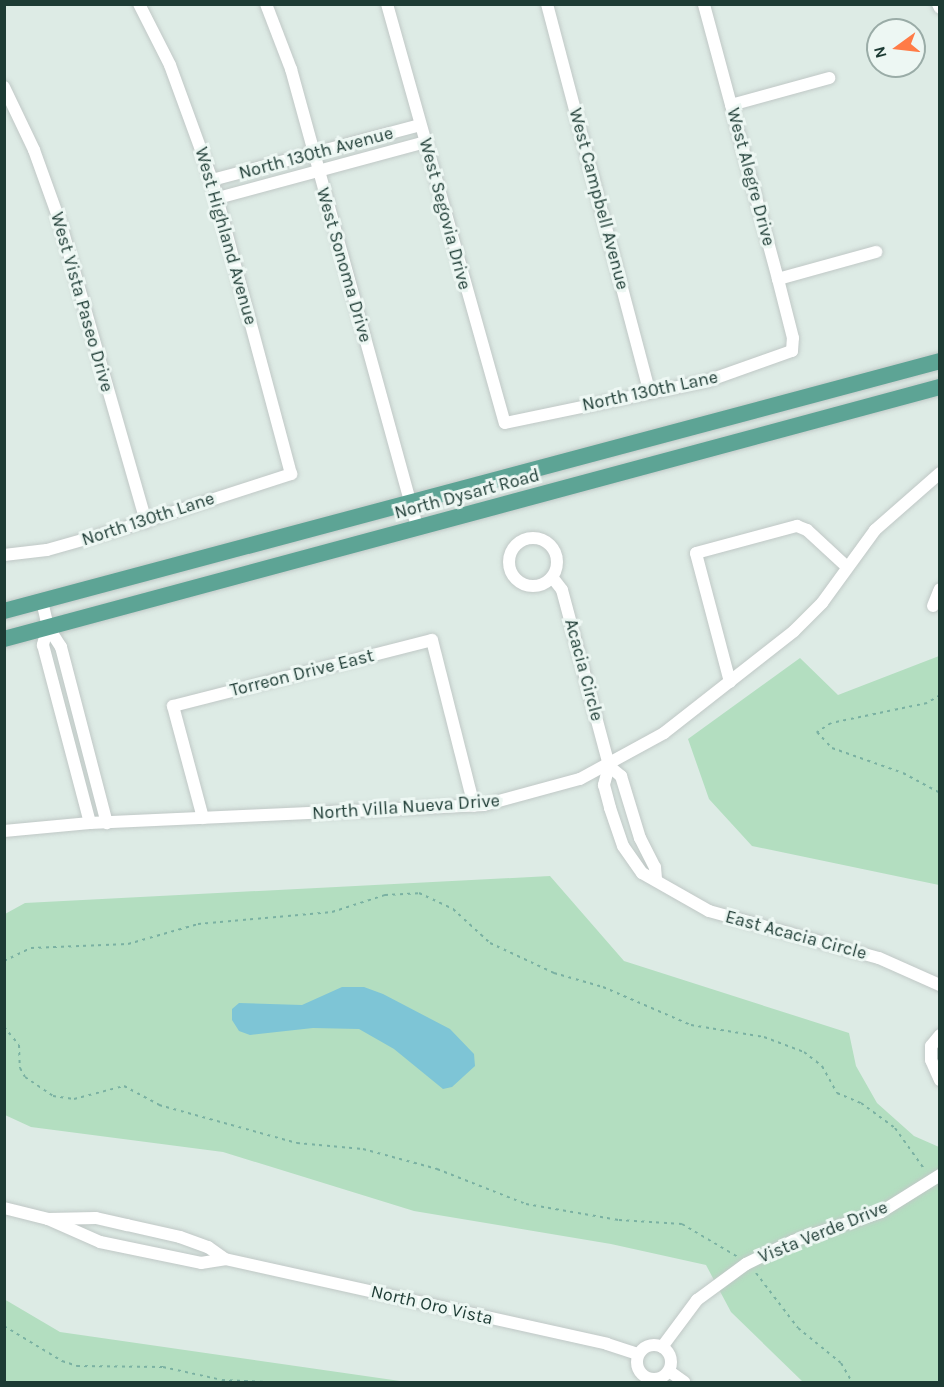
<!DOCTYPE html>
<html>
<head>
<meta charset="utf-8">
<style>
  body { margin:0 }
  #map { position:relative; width:944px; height:1387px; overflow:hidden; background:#ddebe5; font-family:Karla,sans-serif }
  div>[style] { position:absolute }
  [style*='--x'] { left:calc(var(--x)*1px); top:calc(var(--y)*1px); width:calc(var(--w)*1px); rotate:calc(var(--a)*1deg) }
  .green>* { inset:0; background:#b3dec0 }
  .water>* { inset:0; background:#7ec5d6 }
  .path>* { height:2px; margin-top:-1px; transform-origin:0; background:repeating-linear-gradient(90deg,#7ab1a2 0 3px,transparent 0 7.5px) }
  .roads { filter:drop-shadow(0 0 2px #c0c8c6) drop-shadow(0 0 2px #c0c8c6) }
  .minor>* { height:12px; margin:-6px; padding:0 6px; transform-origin:6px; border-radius:6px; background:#fff }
  .minor>.ring { margin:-6px; padding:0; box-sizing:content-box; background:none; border:12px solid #fff; border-radius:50% }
  .major>* { height:16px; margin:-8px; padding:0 8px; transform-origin:8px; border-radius:8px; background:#5da495 }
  span { translate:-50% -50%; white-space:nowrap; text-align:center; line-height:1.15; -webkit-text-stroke:6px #edf7f3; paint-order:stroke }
  .street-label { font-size:18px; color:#1d3b34 }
  .frame { position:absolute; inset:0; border:6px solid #1d3b34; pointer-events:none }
  .north { position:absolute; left:866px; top:18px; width:60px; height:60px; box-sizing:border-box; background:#edf7f3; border:2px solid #9aaca7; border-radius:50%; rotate:255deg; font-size:16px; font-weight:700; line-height:24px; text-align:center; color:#1d3b34 }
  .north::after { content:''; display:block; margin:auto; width:21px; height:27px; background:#ff7b46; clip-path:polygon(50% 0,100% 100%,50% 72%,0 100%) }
</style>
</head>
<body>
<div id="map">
  <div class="green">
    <i style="clip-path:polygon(939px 656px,939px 885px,752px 846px,709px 799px,688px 739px,800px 658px,838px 695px)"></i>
    <i style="clip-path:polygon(550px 876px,624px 961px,849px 1033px,856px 1066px,877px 1103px,914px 1136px,939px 1147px,939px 1382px,803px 1382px,731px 1312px,706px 1265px,611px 1244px,414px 1211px,223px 1152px,31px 1127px,5px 1115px,5px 914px,25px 903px)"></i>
    <i style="clip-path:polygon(4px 1299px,60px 1332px,407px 1382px,5px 1382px)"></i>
  </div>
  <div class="water">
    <i style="clip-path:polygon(342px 987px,364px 987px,383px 994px,450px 1029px,474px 1054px,475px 1066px,452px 1087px,443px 1089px,394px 1049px,359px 1029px,313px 1028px,250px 1035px,239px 1031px,232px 1020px,232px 1009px,239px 1003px,302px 1005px)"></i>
  </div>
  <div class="path">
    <i style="--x:940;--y:695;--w:15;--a:148"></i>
    <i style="--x:927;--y:703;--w:98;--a:168.2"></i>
    <i style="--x:831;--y:723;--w:17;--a:147"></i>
    <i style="--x:817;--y:732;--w:22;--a:47"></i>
    <i style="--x:832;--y:748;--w:75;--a:19.4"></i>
    <i style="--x:903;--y:773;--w:42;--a:28.4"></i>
    <i style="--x:4;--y:961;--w:30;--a:-26"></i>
    <i style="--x:31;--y:948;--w:97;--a:-2.4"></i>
    <i style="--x:128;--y:944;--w:73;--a:-15.9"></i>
    <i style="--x:198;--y:924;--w:135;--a:-5.1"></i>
    <i style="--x:332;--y:912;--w:56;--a:-17.8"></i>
    <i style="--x:385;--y:895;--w:34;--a:-3"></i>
    <i style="--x:419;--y:893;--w:38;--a:25"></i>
    <i style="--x:453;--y:909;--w:50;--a:42.6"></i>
    <i style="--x:490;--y:943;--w:71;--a:25.1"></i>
    <i style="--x:554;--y:973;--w:51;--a:15.9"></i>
    <i style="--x:603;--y:987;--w:96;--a:23.4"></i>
    <i style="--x:691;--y:1025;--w:74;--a:9.3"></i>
    <i style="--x:764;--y:1037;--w:43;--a:20.6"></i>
    <i style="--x:804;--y:1052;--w:23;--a:38"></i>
    <i style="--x:822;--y:1066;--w:31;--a:61"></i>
    <i style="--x:837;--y:1093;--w:26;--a:23"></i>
    <i style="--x:861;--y:1103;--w:42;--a:36.3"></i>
    <i style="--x:895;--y:1128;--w:52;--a:54.5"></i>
    <i style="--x:4;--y:1027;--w:23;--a:50"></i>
    <i style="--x:19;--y:1045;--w:23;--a:88"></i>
    <i style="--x:20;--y:1068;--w:10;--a:61"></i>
    <i style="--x:25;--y:1077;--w:34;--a:34"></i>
    <i style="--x:53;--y:1096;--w:21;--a:8"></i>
    <i style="--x:74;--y:1099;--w:52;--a:-14.6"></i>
    <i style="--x:124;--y:1086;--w:40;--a:28"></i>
    <i style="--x:159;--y:1105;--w:143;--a:15.4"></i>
    <i style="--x:297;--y:1143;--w:66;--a:5.2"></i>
    <i style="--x:363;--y:1149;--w:77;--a:15.1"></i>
    <i style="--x:437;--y:1169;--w:96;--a:21.5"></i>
    <i style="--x:526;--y:1204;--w:94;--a:9.8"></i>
    <i style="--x:619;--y:1220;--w:63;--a:3.6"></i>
    <i style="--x:682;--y:1224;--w:65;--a:30.5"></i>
    <i style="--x:756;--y:1273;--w:69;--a:52.6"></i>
    <i style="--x:798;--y:1328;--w:55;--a:39.1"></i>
    <i style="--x:841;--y:1363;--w:22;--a:60"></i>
    <i style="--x:4;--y:1326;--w:68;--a:31.1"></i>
    <i style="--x:62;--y:1361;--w:16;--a:18"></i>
    <i style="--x:77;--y:1366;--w:86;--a:0.7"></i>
    <i style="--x:163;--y:1367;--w:60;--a:12.4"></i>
    <i style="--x:222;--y:1380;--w:45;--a:2.5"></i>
  </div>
  <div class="roads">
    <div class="minor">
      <i style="--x:266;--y:4;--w:70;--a:69"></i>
      <i style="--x:291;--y:69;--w:475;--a:74.6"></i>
      <i style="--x:387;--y:4;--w:435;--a:74.3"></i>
      <i style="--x:505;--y:423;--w:209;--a:-11.8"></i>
      <i style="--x:710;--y:380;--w:87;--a:-19.5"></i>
      <i style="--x:792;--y:351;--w:13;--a:-86"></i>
      <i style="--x:793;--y:338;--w:61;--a:-104.3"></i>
      <i style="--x:778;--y:279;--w:285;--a:-105.1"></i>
      <i style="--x:547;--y:4;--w:402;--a:75.2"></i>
      <i style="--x:938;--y:4;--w:4;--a:63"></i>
      <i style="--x:4;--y:87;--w:70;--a:64.5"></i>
      <i style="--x:34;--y:150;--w:80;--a:70.2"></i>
      <i style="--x:61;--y:225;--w:309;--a:74"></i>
      <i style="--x:731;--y:105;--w:102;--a:-15.4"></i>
      <i style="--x:212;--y:180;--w:215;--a:-14.8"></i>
      <i style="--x:218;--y:198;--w:214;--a:-15.1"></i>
      <i style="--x:778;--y:279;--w:102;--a:-15.4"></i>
      <i class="ring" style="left:509px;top:538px;width:36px;height:36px"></i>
      <i style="--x:4;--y:555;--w:43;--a:-6.6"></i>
      <i style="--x:47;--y:550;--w:77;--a:-15.8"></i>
      <i style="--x:121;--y:529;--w:179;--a:-17.9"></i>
      <i style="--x:291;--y:474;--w:304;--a:-105"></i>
      <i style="--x:212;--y:180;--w:122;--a:-110.1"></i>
      <i style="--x:170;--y:65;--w:68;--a:-116.9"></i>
      <i style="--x:552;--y:577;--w:16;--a:52"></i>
      <i style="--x:562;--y:590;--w:182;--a:75"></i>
      <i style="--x:609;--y:766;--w:20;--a:105"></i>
      <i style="--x:604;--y:785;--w:24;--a:75"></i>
      <i style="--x:610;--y:808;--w:40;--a:71.1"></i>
      <i style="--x:623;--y:846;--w:33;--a:55"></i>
      <i style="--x:642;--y:873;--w:77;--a:29.6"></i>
      <i style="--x:709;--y:911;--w:176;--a:15.5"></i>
      <i style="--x:879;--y:958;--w:67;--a:23.9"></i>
      <i style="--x:42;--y:601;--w:27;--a:77"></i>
      <i style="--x:48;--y:627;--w:24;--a:57"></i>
      <i style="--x:61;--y:647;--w:182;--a:75.4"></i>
      <i style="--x:933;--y:606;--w:18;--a:-68"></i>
      <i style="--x:48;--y:627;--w:19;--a:106"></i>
      <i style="--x:43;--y:645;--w:184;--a:75.2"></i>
      <i style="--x:730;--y:682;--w:133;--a:-104.8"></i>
      <i style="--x:696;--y:553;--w:105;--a:-15"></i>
      <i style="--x:797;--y:526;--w:11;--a:22"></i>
      <i style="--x:807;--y:530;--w:54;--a:42.8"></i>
      <i style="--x:609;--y:766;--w:16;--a:40"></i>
      <i style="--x:621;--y:776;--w:65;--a:73"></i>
      <i style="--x:640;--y:838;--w:33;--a:63"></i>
      <i style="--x:655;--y:867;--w:12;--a:85"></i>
      <i style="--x:203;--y:818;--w:116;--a:-105"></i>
      <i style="--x:173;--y:706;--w:267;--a:-14.3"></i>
      <i style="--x:432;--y:640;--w:171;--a:75.8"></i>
      <i style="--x:4;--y:831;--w:86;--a:-5.3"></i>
      <i style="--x:90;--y:823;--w:394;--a:-2.6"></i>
      <i style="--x:484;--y:805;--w:99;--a:-15.2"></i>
      <i style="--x:580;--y:779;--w:96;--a:-28.7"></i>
      <i style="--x:664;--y:733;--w:165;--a:-38.1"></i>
      <i style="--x:794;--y:631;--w:40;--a:-45"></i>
      <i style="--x:822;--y:603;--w:90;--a:-54"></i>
      <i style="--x:875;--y:530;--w:86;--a:-41.2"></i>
      <i style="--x:940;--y:1035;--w:14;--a:129"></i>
      <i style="--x:931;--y:1046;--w:14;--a:90"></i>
      <i style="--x:931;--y:1060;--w:22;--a:66"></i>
      <i style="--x:4;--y:1208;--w:45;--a:14"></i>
      <i style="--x:48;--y:1219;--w:57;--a:23.9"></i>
      <i style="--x:100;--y:1242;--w:103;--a:11.7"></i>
      <i style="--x:201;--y:1263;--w:24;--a:-9"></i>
      <i style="--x:225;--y:1259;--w:391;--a:12.5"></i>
      <i style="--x:607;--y:1344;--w:33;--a:18"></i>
      <i style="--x:48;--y:1219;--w:48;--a:-1.2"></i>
      <i style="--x:96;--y:1218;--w:32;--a:13"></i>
      <i style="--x:127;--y:1225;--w:54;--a:12.8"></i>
      <i style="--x:180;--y:1237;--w:30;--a:20"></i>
      <i style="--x:208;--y:1247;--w:21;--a:35"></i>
      <i class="ring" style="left:637px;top:1345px;width:22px;height:22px"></i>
      <i style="--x:662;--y:1347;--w:59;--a:-53.3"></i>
      <i style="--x:697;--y:1300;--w:61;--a:-36.3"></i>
      <i style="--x:746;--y:1264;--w:52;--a:-26.1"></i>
      <i style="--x:793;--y:1241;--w:93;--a:-18.2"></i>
      <i style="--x:881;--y:1212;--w:70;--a:-32.1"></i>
      <i style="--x:669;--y:1371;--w:19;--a:36"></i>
    </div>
    <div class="major">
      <i style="--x:4;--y:611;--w:969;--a:-14.95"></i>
      <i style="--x:4;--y:639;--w:969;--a:-15.07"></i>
    </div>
  </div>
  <div class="street-label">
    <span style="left:316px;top:153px;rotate:-15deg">North 130th Avenue</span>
    <span style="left:751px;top:177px;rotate:75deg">West Alegre Drive</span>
    <span style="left:599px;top:199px;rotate:75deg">West Campbell Avenue</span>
    <span style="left:445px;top:214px;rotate:75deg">West Segovia Drive</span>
    <span style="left:226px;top:236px;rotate:74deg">West Highland Avenue</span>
    <span style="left:344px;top:265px;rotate:74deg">West Sonoma Drive</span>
    <span style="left:82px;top:302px;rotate:74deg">West Vista Paseo Drive</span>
    <span style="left:650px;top:391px;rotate:-12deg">North 130th Lane</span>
    <span style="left:467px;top:494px;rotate:-15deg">North Dysart Road</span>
    <span style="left:148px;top:519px;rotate:-18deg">North 130th Lane</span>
    <span style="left:584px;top:670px;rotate:75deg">Acacia Circle</span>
    <span style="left:302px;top:673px;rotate:-14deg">Torreon Drive East</span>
    <span style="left:406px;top:807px;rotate:-4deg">North Villa Nueva Drive</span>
    <span style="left:796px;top:935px;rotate:15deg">East Acacia Circle</span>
    <span style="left:823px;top:1232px;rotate:-22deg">Vista Verde Drive</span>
    <span style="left:432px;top:1305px;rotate:13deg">North Oro Vista</span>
  </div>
  <div class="frame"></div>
  <div class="north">N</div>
</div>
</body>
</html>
